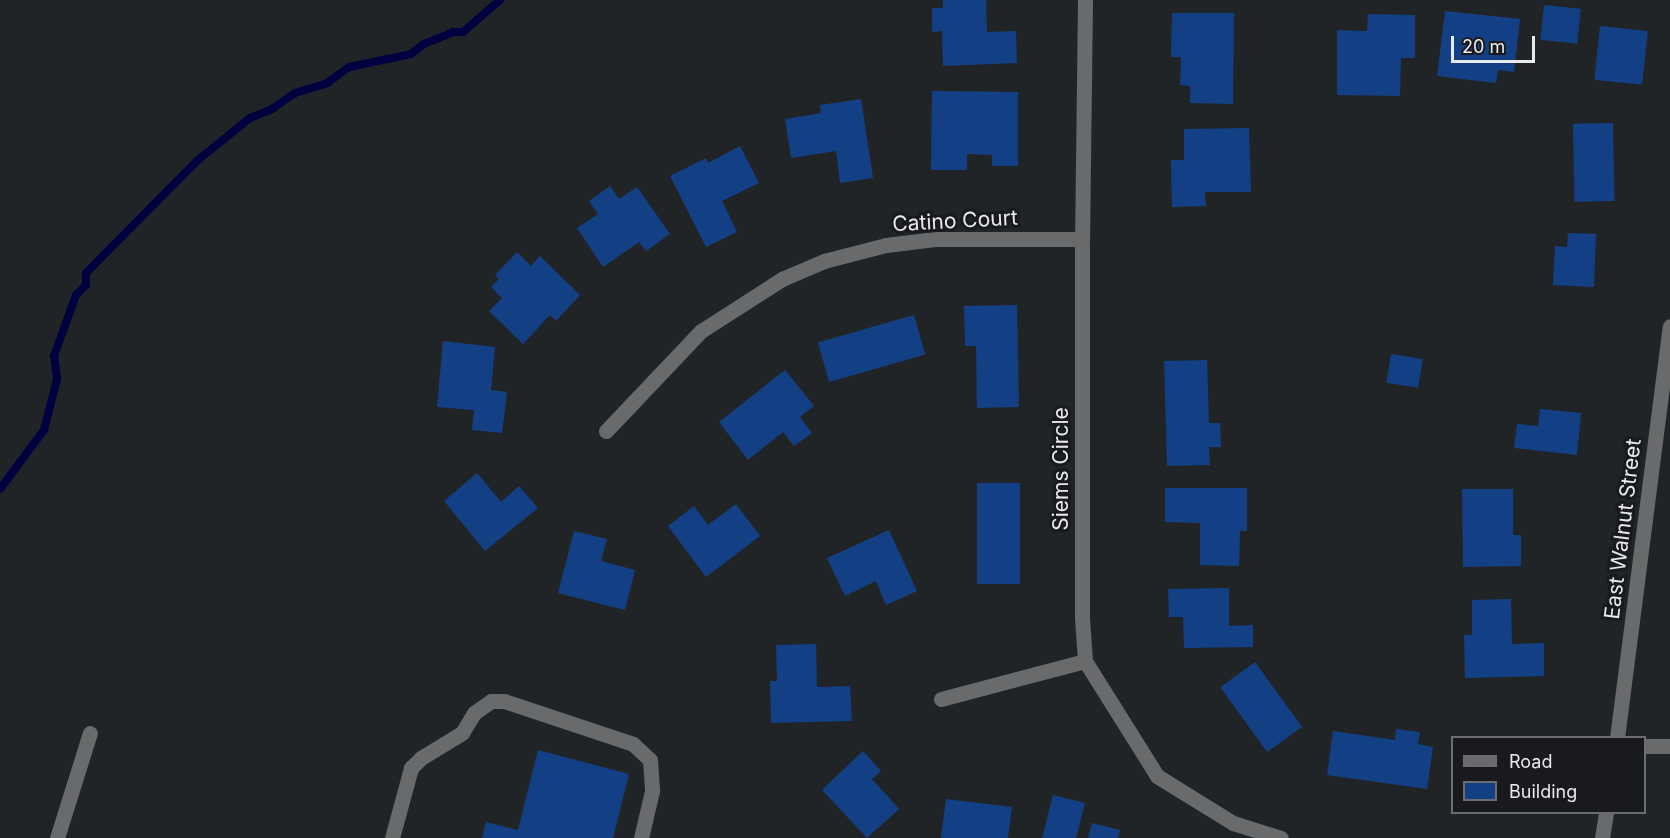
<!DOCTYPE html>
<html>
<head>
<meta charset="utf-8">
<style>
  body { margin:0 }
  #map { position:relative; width:1670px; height:838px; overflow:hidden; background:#212427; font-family:Inter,sans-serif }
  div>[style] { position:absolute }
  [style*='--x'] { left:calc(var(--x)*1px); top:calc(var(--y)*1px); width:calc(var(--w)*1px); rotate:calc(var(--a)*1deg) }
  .stream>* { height:8px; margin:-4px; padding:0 4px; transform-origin:4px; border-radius:4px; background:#000041 }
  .building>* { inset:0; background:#134085; transform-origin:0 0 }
  .service>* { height:15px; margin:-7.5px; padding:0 7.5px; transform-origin:7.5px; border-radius:7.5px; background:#686a6b }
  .minor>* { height:15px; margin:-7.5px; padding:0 7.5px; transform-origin:7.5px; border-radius:7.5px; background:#686a6b }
  .tertiary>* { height:15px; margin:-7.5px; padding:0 7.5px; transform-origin:7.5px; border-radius:7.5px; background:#686a6b }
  span { translate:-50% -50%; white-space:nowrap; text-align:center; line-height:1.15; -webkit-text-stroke:6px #181a1d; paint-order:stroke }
  .street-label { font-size:21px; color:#e8e9eb }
  .legend { position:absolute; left:1451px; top:736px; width:195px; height:78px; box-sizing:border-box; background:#181a1d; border:2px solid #6b6d6f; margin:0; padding:8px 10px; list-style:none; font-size:18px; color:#e8e9eb }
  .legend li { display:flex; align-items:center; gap:12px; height:30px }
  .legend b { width:30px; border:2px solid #6b6d6f }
  .scale { position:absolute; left:1451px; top:36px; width:84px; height:27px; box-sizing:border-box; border:3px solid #e8e9eb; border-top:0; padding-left:8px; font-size:18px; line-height:21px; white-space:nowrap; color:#e8e9eb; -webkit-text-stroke:4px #181a1d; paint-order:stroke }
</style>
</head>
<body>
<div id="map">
  <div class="stream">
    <i style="--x:0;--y:489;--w:74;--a:-53.3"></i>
    <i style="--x:44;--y:430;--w:53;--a:-75.7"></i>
    <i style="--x:57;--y:379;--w:23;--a:-97"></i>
    <i style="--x:54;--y:356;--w:65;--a:-70.2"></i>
    <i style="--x:76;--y:295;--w:14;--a:-45"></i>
    <i style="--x:86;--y:285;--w:12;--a:-90"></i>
    <i style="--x:86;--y:273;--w:159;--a:-45.3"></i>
    <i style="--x:198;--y:160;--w:67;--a:-38.9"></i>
    <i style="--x:250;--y:118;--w:24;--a:-22"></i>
    <i style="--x:272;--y:109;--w:28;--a:-35"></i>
    <i style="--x:295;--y:93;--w:34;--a:-17"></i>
    <i style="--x:327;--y:83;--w:27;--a:-36"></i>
    <i style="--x:349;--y:67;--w:63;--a:-11.8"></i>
    <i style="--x:411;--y:54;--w:16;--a:-38"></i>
    <i style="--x:424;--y:44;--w:31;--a:-22"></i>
    <i style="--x:453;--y:32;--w:10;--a:0"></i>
    <i style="--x:463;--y:32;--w:49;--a:-40.9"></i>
  </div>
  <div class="building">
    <i style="clip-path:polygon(943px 0,986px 0,987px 32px,1016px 31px,1017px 63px,943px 66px,942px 31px,932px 32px,932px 8px,943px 8px)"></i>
    <i style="left:1544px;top:5px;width:37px;height:35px;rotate:6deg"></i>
    <i style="clip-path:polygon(1445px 11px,1520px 19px,1514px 72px,1498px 70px,1496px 83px,1437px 76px)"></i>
    <i style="clip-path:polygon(1172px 13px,1234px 13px,1233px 104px,1190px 103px,1190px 86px,1180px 85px,1181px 57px,1171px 57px)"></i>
    <i style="clip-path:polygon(1368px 14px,1415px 15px,1415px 58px,1401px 58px,1400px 96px,1337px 95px,1337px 30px,1367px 31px)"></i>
    <i style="left:1600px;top:26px;width:48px;height:54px;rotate:6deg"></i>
    <i style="clip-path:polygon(932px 91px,1018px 92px,1018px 166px,992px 166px,992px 155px,967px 154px,967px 170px,931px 170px)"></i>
    <i style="clip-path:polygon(861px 99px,873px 178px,840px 183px,836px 151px,791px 158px,785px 119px,821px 113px,820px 105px)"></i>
    <i style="left:1613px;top:123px;width:78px;height:40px;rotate:89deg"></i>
    <i style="clip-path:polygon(1249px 128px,1251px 192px,1205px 192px,1206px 206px,1172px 207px,1171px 160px,1184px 160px,1184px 129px)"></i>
    <i style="clip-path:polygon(740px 146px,759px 183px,722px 201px,737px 232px,706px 247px,670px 176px,706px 158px,708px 163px)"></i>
    <i style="clip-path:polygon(610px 186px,619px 199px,637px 187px,670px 234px,646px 251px,639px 242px,603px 267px,577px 228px,598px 214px,589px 201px)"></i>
    <i style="clip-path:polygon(1568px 233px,1596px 234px,1594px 287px,1553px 285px,1555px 246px,1567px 247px)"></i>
    <i style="clip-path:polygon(517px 252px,531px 266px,540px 256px,580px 295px,556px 321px,550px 315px,523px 344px,489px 311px,502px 298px,491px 287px,499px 279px,495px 275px)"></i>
    <i style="clip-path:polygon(1017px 305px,1019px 407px,977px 408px,976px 346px,965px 346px,964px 306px)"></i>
    <i style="left:914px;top:315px;width:41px;height:100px;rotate:74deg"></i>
    <i style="clip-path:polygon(443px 341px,495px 347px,491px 390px,507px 392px,502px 433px,472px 430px,474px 410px,437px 407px)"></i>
    <i style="left:1391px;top:354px;width:32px;height:29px;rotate:9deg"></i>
    <i style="clip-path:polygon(1207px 360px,1209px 423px,1220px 423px,1221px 447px,1209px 447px,1210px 465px,1167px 466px,1164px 361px)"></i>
    <i style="clip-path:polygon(785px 370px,814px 406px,800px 417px,812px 433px,794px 446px,783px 432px,748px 460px,719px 422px)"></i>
    <i style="clip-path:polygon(1540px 409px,1581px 413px,1577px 455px,1514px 448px,1517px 424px,1538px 426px)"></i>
    <i style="clip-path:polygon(477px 473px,501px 502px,519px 486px,538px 508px,485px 551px,444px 501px)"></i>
    <i style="left:977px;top:483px;width:43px;height:101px"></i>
    <i style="clip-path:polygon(1165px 488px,1247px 488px,1247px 531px,1240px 531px,1239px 566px,1200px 565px,1200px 523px,1165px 522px)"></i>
    <i style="clip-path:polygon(1462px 489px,1513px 489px,1513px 535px,1521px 535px,1521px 566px,1463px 567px)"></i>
    <i style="clip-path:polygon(736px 504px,760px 536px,706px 577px,668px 526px,694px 506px,708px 525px)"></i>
    <i style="clip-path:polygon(889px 530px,917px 591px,886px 605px,876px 581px,845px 596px,827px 558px)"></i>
    <i style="clip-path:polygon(574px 531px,607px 539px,601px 561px,635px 570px,625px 610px,558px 593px)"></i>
    <i style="clip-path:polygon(1229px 588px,1229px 626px,1253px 625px,1253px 647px,1184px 648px,1183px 617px,1169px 617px,1168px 589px)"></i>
    <i style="clip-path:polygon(1511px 599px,1512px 644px,1544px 643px,1544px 676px,1465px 678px,1464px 635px,1472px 635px,1472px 600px)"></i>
    <i style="clip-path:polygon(816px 644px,817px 687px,850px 686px,852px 721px,771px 723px,770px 681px,777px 681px,776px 645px)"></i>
    <i style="left:1255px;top:662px;width:80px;height:43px;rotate:54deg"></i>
    <i style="clip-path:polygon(1396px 729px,1420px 732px,1418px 744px,1433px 747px,1427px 789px,1327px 775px,1333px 731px,1395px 740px)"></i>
    <i style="clip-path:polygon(538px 750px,629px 774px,613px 838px,482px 838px,486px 822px,518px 830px)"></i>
    <i style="clip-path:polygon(863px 751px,881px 771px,872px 779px,899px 809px,867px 838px,822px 790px)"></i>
    <i style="clip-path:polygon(1053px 795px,1085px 803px,1076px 838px,1042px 838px)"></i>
    <i style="clip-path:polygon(946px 799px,1012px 807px,1008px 838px,941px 838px)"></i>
    <i style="clip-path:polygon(1092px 823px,1120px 830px,1118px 838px,1088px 838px)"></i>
  </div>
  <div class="service">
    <i style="--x:57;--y:838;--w:110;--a:-72.6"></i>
    <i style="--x:392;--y:838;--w:73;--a:-74.8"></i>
    <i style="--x:411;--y:768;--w:14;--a:-45"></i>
    <i style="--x:421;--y:758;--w:48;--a:-31.4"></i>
    <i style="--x:462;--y:733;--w:23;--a:-59"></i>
    <i style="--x:474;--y:713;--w:21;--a:-35"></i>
    <i style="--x:491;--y:701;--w:13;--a:0"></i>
    <i style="--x:504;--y:701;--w:136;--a:18.4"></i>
    <i style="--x:633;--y:744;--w:23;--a:43"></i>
    <i style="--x:650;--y:760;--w:31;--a:86"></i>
    <i style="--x:652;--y:791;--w:48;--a:103.2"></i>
  </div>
  <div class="minor">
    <i style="--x:1085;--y:0;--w:239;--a:90.7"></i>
    <i style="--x:1082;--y:239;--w:379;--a:90"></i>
    <i style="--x:1082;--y:618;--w:43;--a:86"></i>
    <i style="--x:1085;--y:661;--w:136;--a:57.9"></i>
    <i style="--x:1157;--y:776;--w:89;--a:31.7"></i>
    <i style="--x:1233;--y:823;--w:50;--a:17.4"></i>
    <i style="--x:606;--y:431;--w:138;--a:-46.5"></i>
    <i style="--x:701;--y:331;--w:96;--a:-32.7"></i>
    <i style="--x:782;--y:279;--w:46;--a:-23.2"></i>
    <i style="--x:824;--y:261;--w:64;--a:-14.5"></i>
    <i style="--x:886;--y:245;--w:49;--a:-7"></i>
    <i style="--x:935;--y:239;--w:147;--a:0"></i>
    <i style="--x:941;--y:699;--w:149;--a:-14.8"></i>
    <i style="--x:1644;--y:746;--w:26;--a:0"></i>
  </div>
  <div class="tertiary">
    <i style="--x:1617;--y:738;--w:415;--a:-82.7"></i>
    <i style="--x:1602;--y:838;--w:26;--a:-81"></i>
  </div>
  <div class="street-label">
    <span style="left:955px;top:221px;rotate:-3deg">Catino Court</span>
    <span style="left:1061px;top:469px;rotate:-90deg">Siems Circle</span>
    <span style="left:1623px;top:529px;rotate:-83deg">East Walnut Street</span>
  </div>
  <ul class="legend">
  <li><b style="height:8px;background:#686a6b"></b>Road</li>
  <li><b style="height:16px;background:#134085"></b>Building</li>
  </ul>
  <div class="scale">20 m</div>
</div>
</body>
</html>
